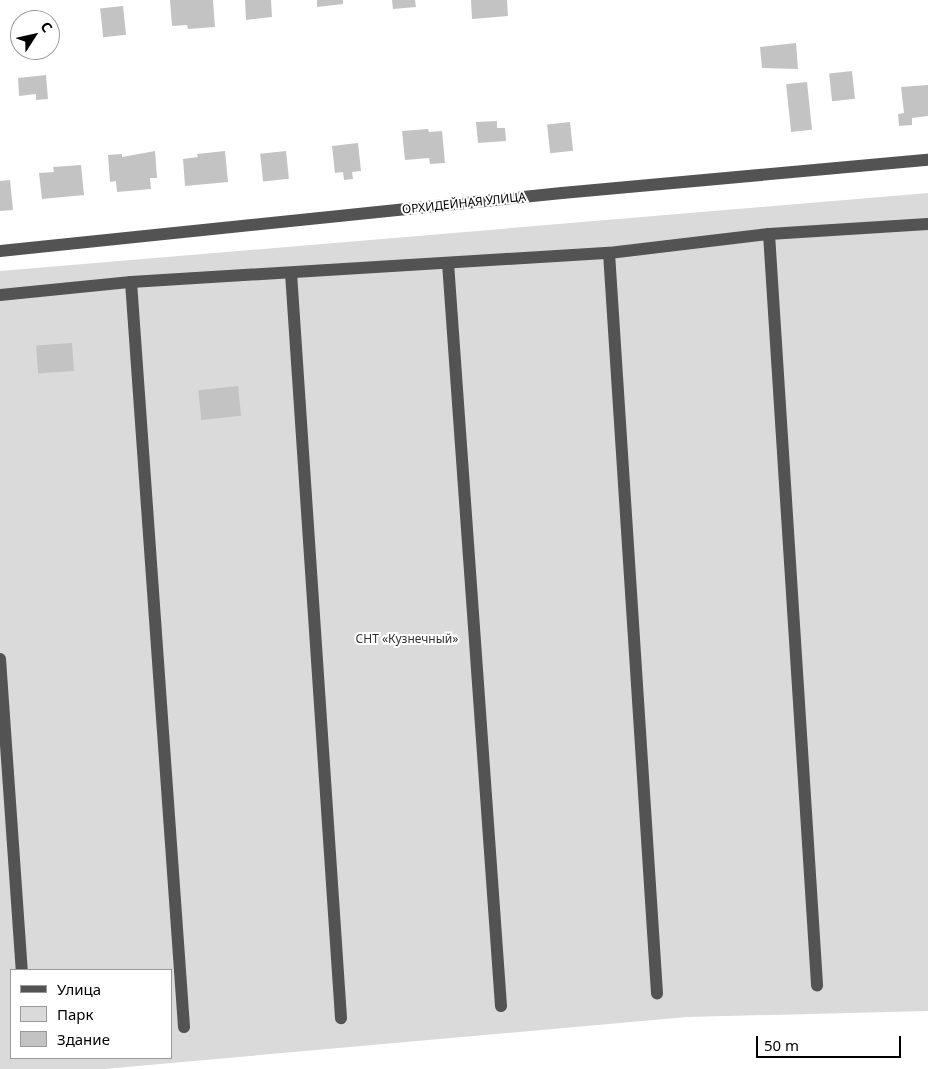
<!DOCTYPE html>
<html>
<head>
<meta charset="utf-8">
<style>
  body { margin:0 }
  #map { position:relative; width:928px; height:1069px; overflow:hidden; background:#fff; font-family:"Noto Sans",sans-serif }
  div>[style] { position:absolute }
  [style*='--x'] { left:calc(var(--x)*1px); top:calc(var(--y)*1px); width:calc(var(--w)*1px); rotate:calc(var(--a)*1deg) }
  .green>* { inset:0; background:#dadada }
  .building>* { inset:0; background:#c3c3c3; transform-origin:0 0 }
  .minor>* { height:12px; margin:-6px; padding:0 6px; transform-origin:6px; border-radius:6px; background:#535353 }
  span { translate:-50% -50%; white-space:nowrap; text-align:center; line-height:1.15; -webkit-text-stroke:4px #fff; paint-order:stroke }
  .street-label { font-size:12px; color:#000 }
  .park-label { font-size:12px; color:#313131 }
  .legend { position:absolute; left:10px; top:969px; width:162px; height:90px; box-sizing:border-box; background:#fff; border:1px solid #999; margin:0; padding:6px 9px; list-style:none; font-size:15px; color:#000 }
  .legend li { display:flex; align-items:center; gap:10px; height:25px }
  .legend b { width:25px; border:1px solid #999 }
  .north { position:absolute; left:10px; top:10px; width:50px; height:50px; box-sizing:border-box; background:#fff; border:1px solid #999; border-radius:50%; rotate:55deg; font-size:14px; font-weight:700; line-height:20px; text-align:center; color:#000 }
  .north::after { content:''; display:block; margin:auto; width:18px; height:22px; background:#000; clip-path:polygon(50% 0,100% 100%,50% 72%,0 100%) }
  .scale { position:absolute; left:756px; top:1036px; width:145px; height:22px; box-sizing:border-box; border:2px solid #000; border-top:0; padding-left:6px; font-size:15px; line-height:18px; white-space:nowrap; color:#000; -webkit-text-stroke:4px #fff; paint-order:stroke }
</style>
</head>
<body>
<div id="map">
  <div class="green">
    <i style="clip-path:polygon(evenodd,928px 193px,928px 1011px,687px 1017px,104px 1069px,0 1069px,0 271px,928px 193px,11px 970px,171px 970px,171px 1058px,11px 1058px,11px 970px)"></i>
  </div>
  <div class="building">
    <i style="clip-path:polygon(170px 0,213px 0,215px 27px,188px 29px,187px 25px,172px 26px)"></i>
    <i style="clip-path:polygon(245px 0,271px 0,272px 17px,246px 20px)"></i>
    <i style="clip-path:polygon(317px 0,343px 0,343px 4px,317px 7px)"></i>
    <i style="clip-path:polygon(392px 0,415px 0,416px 7px,393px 9px)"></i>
    <i style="clip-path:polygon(471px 0,507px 0,508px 16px,472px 19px)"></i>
    <i style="left:123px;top:6px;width:29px;height:23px;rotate:84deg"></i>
    <i style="clip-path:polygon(796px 43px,798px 69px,762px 68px,760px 47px)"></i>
    <i style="left:852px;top:71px;width:28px;height:23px;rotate:84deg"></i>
    <i style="clip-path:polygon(46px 75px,48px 99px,36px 100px,36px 94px,19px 96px,18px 78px)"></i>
    <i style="left:807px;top:82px;width:48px;height:21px;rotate:84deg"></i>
    <i style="clip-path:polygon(928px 85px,928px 116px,912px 118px,912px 125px,899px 126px,898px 114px,904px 113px,901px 87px)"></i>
    <i style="clip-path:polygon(497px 121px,497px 128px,505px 128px,506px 141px,478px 143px,476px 122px)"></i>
    <i style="left:570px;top:122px;width:29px;height:23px;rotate:84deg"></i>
    <i style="clip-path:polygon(428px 129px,429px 132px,442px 131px,445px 163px,430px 164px,429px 158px,405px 160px,402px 131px)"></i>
    <i style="clip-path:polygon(358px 143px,361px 171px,352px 172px,353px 179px,344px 180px,343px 172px,335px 173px,332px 146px)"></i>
    <i style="clip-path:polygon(155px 151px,157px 178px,150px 178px,151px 189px,117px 192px,116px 181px,110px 182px,108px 155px,122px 154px,122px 157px)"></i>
    <i style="clip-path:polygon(225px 151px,228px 182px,185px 186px,183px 159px,198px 157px,197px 154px)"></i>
    <i style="left:286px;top:151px;width:28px;height:26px;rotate:84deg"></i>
    <i style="clip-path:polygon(81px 165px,84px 195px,42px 199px,39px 173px,54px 172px,53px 167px)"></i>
    <i style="clip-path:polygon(10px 180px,13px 210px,0 211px,0 181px)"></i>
    <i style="left:72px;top:343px;width:28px;height:36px;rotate:86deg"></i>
    <i style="left:238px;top:386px;width:30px;height:40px;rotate:84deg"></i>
  </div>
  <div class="minor">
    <i style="--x:769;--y:234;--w:753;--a:86.34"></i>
    <i style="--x:0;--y:251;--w:565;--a:-5.89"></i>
    <i style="--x:562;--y:193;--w:367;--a:-5.2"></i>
    <i style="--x:609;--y:253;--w:742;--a:86.29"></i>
    <i style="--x:448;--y:263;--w:745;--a:85.92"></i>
    <i style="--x:291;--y:273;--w:747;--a:86.16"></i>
    <i style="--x:131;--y:282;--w:747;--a:85.93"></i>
    <i style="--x:0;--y:295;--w:132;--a:-5.7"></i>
    <i style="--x:131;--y:282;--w:479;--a:-3.5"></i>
    <i style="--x:609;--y:253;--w:161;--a:-6.8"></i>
    <i style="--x:769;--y:234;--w:159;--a:-3.6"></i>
    <i style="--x:0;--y:659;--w:312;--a:86"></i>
  </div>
  <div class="street-label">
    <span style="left:464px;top:203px;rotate:-6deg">ОРХИДЕЙНАЯ УЛИЦА</span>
  </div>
  <div class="park-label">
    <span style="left:407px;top:639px">СНТ «Кузнечный»</span>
  </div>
  <ul class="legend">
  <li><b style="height:6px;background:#535353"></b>Улица</li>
  <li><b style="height:14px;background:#dadada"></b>Парк</li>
  <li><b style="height:14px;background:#c3c3c3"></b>Здание</li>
  </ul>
  <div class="north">С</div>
  <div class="scale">50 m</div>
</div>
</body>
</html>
